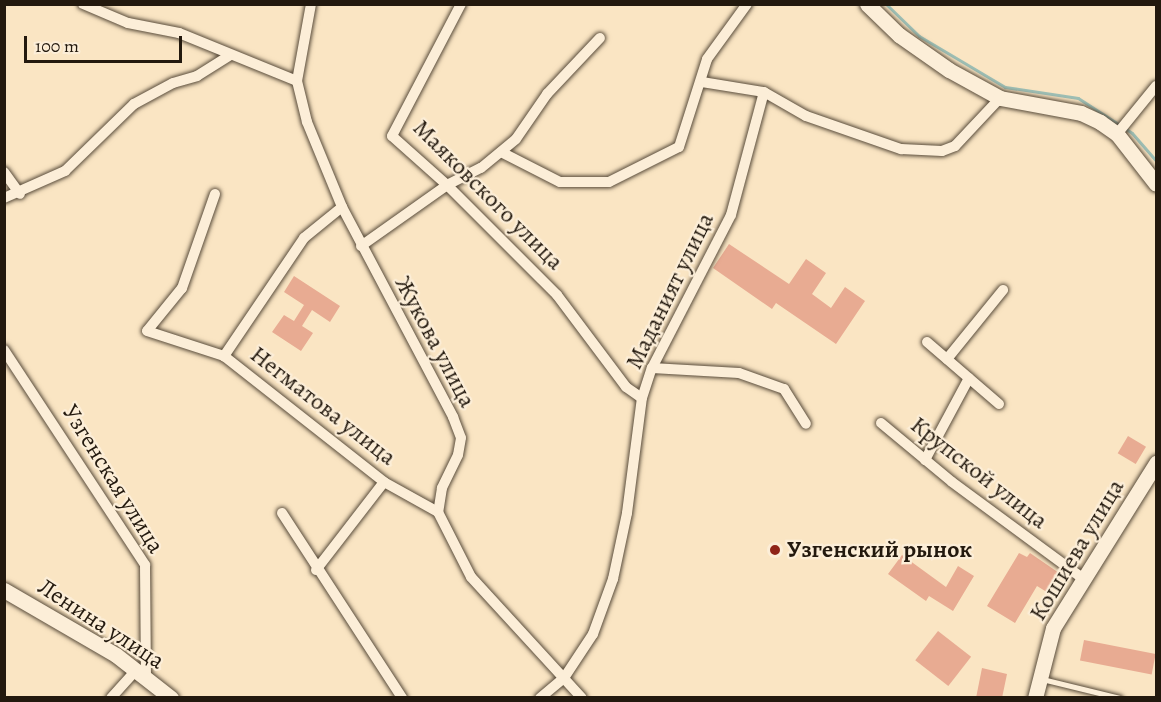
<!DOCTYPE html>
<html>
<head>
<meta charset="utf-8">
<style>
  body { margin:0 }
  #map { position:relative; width:1161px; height:702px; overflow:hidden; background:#fae5c3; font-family:Alegreya,serif }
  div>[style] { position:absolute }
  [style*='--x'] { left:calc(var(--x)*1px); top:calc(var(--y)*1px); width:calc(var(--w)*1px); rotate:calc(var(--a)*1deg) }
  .stream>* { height:3px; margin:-1.5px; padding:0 1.5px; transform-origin:1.5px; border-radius:1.5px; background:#9ebfb5 }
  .building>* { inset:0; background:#e8ab92; transform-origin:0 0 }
  .roads { filter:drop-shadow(0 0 2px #594c3b) drop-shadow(0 0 2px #594c3b) }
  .lane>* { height:5px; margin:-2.5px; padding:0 2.5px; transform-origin:2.5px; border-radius:2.5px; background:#fceed8 }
  .street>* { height:10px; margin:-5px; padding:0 5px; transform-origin:5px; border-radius:5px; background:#fceed8 }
  .secondary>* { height:15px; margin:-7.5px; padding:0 7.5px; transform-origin:7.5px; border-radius:7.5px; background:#fceed8 }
  .dots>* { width:16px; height:16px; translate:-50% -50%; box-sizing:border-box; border:3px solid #fceed8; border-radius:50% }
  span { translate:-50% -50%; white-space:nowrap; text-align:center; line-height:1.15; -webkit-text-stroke:4.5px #fceed8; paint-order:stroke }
  .street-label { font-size:24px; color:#23190e }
  .poi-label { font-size:24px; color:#23190e; font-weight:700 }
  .left { translate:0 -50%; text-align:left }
  .frame { position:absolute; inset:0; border:6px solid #23190e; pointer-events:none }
  .scale { position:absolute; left:24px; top:36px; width:158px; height:27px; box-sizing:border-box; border:3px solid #23190e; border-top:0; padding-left:8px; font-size:18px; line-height:21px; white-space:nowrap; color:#23190e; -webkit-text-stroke:4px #fceed8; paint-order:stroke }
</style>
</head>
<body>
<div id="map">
  <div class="stream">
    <i style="--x:886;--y:4;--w:46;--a:44.1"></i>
    <i style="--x:919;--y:36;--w:100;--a:30.7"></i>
    <i style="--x:1005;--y:87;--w:74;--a:8.6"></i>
    <i style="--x:1078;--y:98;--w:64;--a:32.9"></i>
    <i style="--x:1132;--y:133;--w:37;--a:49"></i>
  </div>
  <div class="building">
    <i style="clip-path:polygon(729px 244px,789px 284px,806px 259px,826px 273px,812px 294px,831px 308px,845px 287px,865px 301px,836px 344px,776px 303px,772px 309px,713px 268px)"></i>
    <i style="clip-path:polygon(294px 276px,340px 306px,330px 322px,312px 310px,302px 326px,313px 333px,301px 351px,272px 332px,284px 315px,294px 321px,304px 305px,284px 292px)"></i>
    <i style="left:1128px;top:436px;width:21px;height:20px;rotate:31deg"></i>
    <i style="clip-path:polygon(1019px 553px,1027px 557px,1030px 553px,1062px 575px,1050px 594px,1037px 586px,1015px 623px,987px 606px)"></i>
    <i style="clip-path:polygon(902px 555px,946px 587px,958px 566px,974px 576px,953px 611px,929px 596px,926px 601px,888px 574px)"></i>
    <i style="left:938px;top:631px;width:42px;height:37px;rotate:38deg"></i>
    <i style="left:1084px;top:640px;width:73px;height:21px;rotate:11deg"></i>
    <i style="clip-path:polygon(982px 668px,1007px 674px,1002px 698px,976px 698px)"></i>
  </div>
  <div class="roads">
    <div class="lane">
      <i style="--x:1042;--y:679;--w:80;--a:13.7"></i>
    </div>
    <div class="street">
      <i style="--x:83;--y:4;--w:49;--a:22.9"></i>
      <i style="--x:128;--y:23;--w:52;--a:11.1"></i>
      <i style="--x:179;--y:33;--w:127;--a:22.1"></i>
      <i style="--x:311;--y:4;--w:78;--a:100.3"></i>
      <i style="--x:297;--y:81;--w:42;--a:76.3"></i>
      <i style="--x:307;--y:122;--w:92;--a:67.6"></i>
      <i style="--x:342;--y:207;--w:238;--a:62.1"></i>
      <i style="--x:453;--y:417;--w:22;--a:69"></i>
      <i style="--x:461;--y:438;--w:17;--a:100"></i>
      <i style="--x:458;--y:455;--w:37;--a:116"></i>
      <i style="--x:442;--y:488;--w:24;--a:99"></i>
      <i style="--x:438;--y:512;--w:73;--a:63.1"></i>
      <i style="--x:471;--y:577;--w:164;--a:47.5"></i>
      <i style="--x:461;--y:4;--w:149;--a:117.6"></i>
      <i style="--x:392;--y:136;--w:74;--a:41.7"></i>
      <i style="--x:447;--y:185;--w:156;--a:45"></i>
      <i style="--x:557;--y:295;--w:115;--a:53.1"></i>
      <i style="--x:626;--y:387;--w:19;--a:35"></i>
      <i style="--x:702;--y:82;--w:63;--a:9.2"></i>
      <i style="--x:764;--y:92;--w:48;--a:29.7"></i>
      <i style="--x:806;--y:116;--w:101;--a:19.2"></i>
      <i style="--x:901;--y:149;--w:41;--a:2.8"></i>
      <i style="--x:942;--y:151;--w:14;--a:-21"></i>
      <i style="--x:955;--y:146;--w:66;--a:-46.8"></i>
      <i style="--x:1117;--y:134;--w:62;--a:-50.9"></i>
      <i style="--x:501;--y:152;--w:66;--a:27"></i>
      <i style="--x:560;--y:182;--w:49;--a:0"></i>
      <i style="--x:609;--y:182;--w:78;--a:-26.6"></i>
      <i style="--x:679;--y:147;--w:92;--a:-72.3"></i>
      <i style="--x:707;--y:59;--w:68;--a:-54"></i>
      <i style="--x:4;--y:172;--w:27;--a:54"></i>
      <i style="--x:215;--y:194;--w:100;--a:109.3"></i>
      <i style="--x:182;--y:288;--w:55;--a:129.1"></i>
      <i style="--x:147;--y:331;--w:81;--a:18"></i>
      <i style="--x:4;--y:198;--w:67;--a:-23.9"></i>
      <i style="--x:65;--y:171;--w:96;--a:-44.2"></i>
      <i style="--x:134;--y:104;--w:44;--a:-28.3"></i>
      <i style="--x:173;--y:83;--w:25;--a:-16"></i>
      <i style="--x:197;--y:76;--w:38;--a:-32"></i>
      <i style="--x:342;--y:207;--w:49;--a:140.8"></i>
      <i style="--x:304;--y:238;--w:143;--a:124.1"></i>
      <i style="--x:224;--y:356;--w:204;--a:38.2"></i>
      <i style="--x:384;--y:482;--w:62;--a:29.1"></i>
      <i style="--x:361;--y:246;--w:105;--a:-35.3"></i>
      <i style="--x:447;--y:185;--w:38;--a:-27"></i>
      <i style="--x:481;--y:168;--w:45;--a:-39.6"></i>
      <i style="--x:516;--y:139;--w:55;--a:-55.4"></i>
      <i style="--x:547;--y:94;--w:77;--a:-46.6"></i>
      <i style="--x:927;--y:342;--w:95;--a:40.7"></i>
      <i style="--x:4;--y:350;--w:257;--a:56.7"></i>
      <i style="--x:145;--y:565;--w:113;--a:89.5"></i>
      <i style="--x:947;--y:359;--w:89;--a:-50.9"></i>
      <i style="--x:652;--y:368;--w:87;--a:3.3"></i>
      <i style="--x:739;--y:373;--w:48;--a:19.6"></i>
      <i style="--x:784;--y:389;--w:41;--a:57.8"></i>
      <i style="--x:881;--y:423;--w:92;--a:39.7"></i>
      <i style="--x:952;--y:482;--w:162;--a:36.4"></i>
      <i style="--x:925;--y:460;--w:93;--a:-61.8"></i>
      <i style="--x:282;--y:513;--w:221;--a:57"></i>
      <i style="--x:316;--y:570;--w:111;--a:-52.3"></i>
      <i style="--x:111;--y:698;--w:38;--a:-48"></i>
      <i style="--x:540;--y:698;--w:31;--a:-40"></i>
      <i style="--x:564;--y:678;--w:53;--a:-56.6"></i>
      <i style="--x:593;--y:634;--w:59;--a:-70"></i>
      <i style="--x:613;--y:579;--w:67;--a:-78"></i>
      <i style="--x:627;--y:513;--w:116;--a:-82.6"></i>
      <i style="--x:642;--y:398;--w:32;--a:-72"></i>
      <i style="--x:652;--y:368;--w:172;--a:-62.7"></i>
      <i style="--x:731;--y:215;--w:127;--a:-75"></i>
    </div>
    <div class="secondary">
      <i style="--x:867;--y:4;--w:45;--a:44.1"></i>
      <i style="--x:899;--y:35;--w:61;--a:35"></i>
      <i style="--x:949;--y:70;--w:58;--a:28.8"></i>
      <i style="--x:1000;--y:98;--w:82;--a:10.5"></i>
      <i style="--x:1081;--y:113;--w:21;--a:25"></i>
      <i style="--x:1100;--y:122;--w:21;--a:35"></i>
      <i style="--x:1117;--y:134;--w:63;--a:52"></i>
      <i style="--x:4;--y:590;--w:129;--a:30.1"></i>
      <i style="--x:116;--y:655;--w:70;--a:38"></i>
      <i style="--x:1035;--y:698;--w:72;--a:-75.6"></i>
      <i style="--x:1053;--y:628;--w:195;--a:-58"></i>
    </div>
  </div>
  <div class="dots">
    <i style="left:775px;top:550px;background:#8f2418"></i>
  </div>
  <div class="street-label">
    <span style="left:488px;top:195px;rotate:45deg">Маяковского улица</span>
    <span style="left:670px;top:291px;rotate:-64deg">Маданият улица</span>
    <span style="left:435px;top:342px;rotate:62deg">Жукова улица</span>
    <span style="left:323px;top:406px;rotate:38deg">Негматова улица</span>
    <span style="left:979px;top:473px;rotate:38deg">Крупской улица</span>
    <span style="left:113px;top:479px;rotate:58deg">Узгенская улица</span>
    <span style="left:1077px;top:550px;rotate:-59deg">Кошиева улица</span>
    <span style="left:101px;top:624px;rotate:33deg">Ленина улица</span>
  </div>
  <div class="poi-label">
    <span class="left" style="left:787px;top:550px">Узгенский рынок</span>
  </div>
  <div class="frame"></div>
  <div class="scale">100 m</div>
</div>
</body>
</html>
